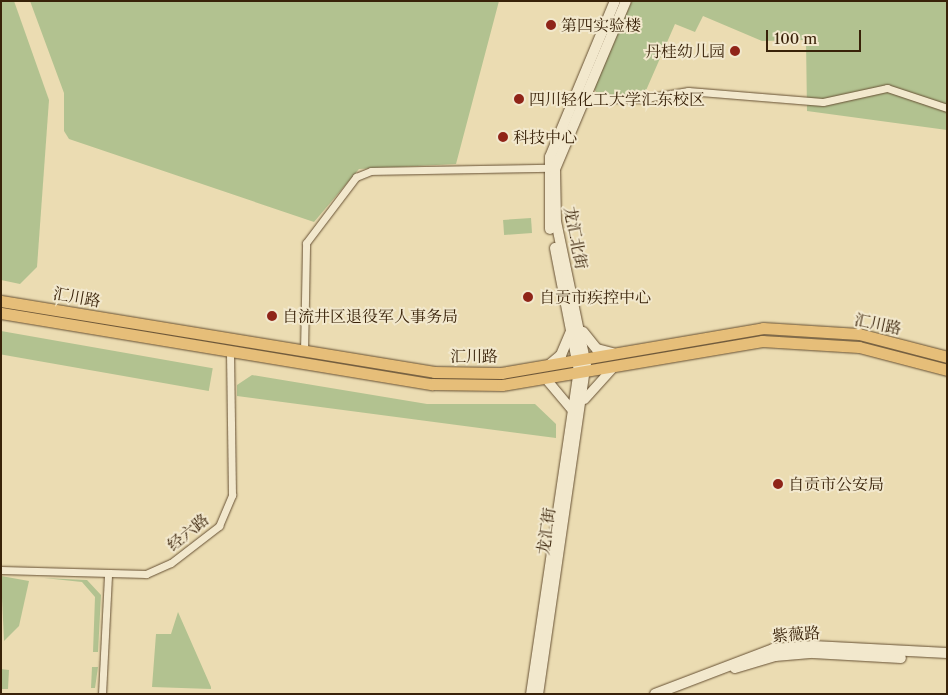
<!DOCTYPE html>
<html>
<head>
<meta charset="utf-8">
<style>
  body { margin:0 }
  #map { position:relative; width:948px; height:695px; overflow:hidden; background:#ebdcb2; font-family:"Libre Caslon Text","Noto Serif SC",serif }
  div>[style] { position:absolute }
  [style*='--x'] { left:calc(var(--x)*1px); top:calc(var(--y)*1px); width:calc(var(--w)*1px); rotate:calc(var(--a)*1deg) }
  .green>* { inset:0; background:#b2c290; transform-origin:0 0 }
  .roads { filter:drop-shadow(0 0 1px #665033) drop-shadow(0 0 1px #665033) }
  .minor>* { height:7px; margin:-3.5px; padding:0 3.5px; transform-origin:3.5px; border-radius:3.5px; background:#f2e8cd }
  .tertiary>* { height:9px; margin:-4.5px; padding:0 4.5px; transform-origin:4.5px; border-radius:4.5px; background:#f2e8cd }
  .secondary>* { height:10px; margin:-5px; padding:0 5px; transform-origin:5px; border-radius:5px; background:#f2e8cd }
  .primary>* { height:11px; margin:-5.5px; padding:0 5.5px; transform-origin:5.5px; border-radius:5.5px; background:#e6be79 }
  .dots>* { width:14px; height:14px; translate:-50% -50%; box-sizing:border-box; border:2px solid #f2e8cd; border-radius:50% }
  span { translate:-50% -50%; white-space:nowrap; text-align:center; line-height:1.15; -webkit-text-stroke:4px #f2e8cd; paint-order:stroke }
  .poi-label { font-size:16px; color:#392209 }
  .left { translate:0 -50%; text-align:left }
  .right { translate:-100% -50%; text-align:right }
  .street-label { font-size:16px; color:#392209 }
  .frame { position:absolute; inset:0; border:2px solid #392209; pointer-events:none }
  .scale { position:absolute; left:766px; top:30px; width:95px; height:22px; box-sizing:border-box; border:2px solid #392209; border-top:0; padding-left:6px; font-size:15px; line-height:18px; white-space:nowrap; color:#392209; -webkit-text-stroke:4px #f2e8cd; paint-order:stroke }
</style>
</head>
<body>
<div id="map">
  <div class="green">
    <i style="clip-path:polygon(1px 1px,14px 1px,49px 100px,37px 267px,20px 284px,1px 280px)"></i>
    <i style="clip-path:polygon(30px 1px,499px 1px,456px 164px,359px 169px,314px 222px,69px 139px,64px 131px,64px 93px)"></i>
    <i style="clip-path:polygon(632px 1px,947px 1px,947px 130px,807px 111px,806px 40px,762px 41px,703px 16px,695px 32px,675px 24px,644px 95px,599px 96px,594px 89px)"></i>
    <i style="left:531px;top:218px;width:15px;height:28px;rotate:86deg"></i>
    <i style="left:1px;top:331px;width:215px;height:23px;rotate:10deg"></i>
    <i style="clip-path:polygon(252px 375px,427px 404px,535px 404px,556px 424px,556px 438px,237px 396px,237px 385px)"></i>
    <i style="clip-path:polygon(1px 576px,29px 581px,19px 626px,4px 641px)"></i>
    <i style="clip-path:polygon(44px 578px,87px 580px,101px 595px,98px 652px,93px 652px,95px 597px,82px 582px)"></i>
    <i style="clip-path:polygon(178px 612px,211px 687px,211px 689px,152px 687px,156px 634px,171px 634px)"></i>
    <i style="clip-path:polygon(92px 667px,98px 667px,95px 688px,91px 688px)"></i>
    <i style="clip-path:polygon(1px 669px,9px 670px,8px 689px,1px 689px)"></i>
  </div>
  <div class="roads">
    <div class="minor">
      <i style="--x:583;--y:99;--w:57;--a:0"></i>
      <i style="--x:640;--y:99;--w:49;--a:-9.5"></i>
      <i style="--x:688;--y:91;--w:135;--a:4.7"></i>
      <i style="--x:823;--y:102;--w:66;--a:-12.3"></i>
      <i style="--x:887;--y:88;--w:63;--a:18.4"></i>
      <i style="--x:304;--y:352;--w:109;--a:-88.9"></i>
      <i style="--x:306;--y:243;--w:83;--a:-52.9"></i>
      <i style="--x:356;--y:177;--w:16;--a:-22"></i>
      <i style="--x:371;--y:171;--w:176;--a:-1"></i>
      <i style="--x:1;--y:570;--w:145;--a:1.6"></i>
      <i style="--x:146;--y:574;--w:27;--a:-24"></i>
      <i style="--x:171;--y:563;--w:61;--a:-37.6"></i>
      <i style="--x:219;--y:526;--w:34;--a:-67"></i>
      <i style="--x:232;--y:495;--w:143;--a:-90.8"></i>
      <i style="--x:102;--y:694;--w:118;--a:-87.1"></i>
    </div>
    <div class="tertiary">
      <i style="--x:546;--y:379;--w:39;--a:50"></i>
      <i style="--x:584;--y:399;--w:42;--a:-47.9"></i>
      <i style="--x:530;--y:694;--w:322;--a:-81.6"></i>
      <i style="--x:538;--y:694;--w:323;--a:-81.8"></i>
    </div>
    <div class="secondary">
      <i style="--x:550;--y:229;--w:72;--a:-90"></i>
      <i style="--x:550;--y:157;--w:169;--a:-67.4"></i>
      <i style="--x:555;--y:248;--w:120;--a:79"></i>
      <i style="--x:583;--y:332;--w:22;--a:51"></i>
      <i style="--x:597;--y:349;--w:16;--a:15"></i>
      <i style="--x:549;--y:365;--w:16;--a:-40"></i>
      <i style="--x:561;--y:355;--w:26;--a:-67"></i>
      <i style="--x:586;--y:365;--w:146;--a:-101.8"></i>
      <i style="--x:556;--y:222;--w:53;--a:-91.1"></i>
      <i style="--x:555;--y:169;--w:182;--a:-67.1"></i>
      <i style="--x:735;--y:668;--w:42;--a:-16.7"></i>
      <i style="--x:775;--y:656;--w:38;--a:-5"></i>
      <i style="--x:813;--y:653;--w:88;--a:3.3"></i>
      <i style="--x:655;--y:694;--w:126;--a:-20.9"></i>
      <i style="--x:773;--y:649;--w:40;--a:-4.3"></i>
      <i style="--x:813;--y:646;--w:134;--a:3"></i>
    </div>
    <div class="primary">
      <i style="--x:1;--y:301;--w:439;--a:9.3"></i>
      <i style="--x:434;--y:372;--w:67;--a:0.9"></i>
      <i style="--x:501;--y:373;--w:266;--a:-9.7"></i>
      <i style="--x:763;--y:328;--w:96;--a:3.6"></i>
      <i style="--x:859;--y:334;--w:91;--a:14.6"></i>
      <i style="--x:1;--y:313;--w:437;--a:9.4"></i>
      <i style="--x:432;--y:384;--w:70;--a:0.8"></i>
      <i style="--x:502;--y:385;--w:264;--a:-9.6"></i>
      <i style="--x:762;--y:341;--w:97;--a:3.5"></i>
      <i style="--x:859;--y:347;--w:91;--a:14.6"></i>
    </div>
  </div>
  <div class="dots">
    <i style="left:551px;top:25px;background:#8f2418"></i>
    <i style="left:735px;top:51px;background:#8f2418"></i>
    <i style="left:519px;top:99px;background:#8f2418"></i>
    <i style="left:503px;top:137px;background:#8f2418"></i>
    <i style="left:528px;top:297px;background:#8f2418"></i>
    <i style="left:272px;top:316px;background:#8f2418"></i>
    <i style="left:778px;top:484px;background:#8f2418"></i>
  </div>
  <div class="poi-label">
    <span class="left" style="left:561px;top:25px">第四实验楼</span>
    <span class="right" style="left:725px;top:51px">丹桂幼儿园</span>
    <span class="left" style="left:529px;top:99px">四川轻化工大学汇东校区</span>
    <span class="left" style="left:513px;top:137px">科技中心</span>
    <span class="left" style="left:539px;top:297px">自贡市疾控中心</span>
    <span class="left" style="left:282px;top:316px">自流井区退役军人事务局</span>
    <span class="left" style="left:788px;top:484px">自贡市公安局</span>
  </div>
  <div class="street-label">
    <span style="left:576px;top:238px;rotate:79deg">龙汇北街</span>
    <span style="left:77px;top:297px;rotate:10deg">汇川路</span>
    <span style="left:878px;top:324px;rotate:12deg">汇川路</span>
    <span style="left:474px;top:356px">汇川路</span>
    <span style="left:546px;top:531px;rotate:-82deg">龙汇街</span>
    <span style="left:188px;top:532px;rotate:-39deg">经六路</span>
    <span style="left:796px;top:634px;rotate:-4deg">紫薇路</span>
  </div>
  <div class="frame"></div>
  <div class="scale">100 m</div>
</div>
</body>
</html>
